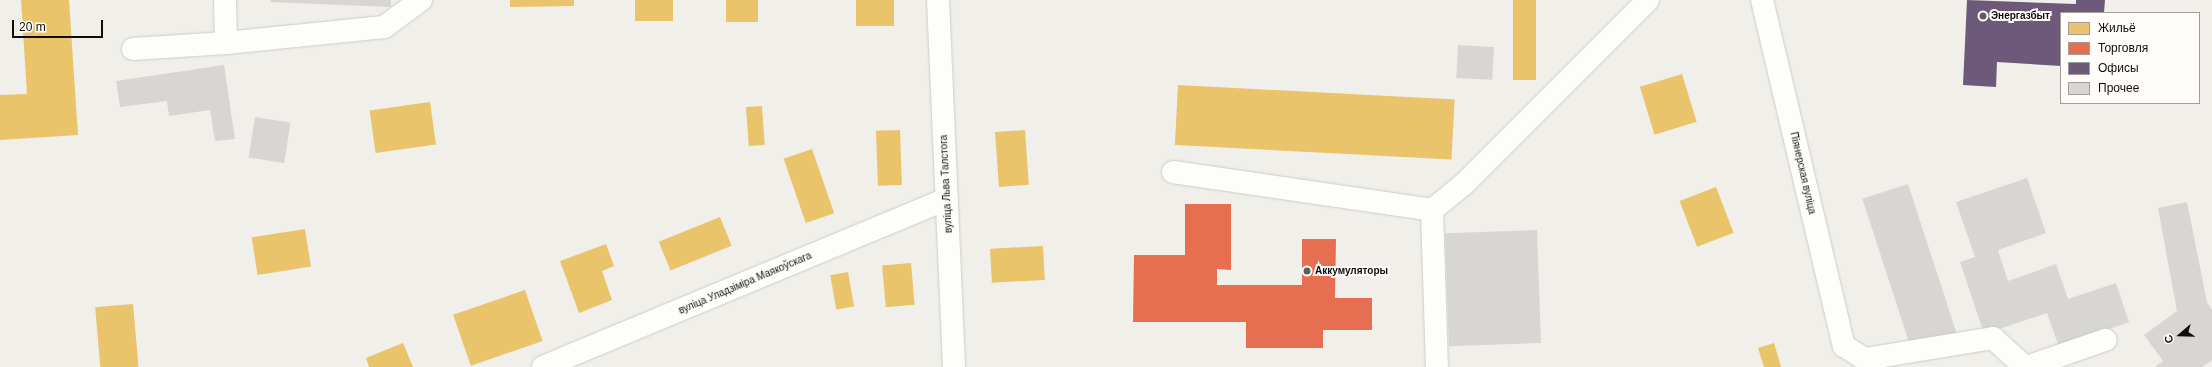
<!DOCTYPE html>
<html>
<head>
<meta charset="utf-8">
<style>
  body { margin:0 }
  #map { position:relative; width:2212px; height:367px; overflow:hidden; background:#f1efea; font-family:Arial,sans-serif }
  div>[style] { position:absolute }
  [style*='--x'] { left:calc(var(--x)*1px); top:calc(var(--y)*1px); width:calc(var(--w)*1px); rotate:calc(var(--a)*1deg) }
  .homes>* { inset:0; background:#e9c46a; transform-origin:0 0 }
  .shops>* { inset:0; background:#e76f51 }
  .offices>* { inset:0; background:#6d597a }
  .building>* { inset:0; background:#d7d6d2; transform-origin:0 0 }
  .roads { filter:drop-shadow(0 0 1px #cdccc8) drop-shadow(0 0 1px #cdccc8) }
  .minor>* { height:22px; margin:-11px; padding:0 11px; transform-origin:11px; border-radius:11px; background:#fdfdfc }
  .dots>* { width:11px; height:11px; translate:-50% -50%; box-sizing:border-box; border:2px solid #fffdfa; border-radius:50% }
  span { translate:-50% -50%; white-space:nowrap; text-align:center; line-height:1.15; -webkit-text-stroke:4px #fffdfa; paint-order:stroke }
  .poi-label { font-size:10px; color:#0f0e0b; font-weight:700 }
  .left { translate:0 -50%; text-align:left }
  .street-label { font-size:10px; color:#0f0e0b }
  .legend { position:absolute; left:2060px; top:12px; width:140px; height:92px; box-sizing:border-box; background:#fffdfa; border:1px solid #9f9d9a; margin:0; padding:5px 7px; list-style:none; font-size:12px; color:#0f0e0b }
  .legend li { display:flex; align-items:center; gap:8px; height:20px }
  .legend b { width:20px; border:1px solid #9f9d9a }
  .north { position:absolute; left:2160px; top:315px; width:40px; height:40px; -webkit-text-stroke:3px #fffdfa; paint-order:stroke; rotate:250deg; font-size:11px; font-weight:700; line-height:16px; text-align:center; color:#0f0e0b }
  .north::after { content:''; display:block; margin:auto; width:14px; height:18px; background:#0f0e0b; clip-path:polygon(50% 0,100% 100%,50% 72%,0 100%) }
  .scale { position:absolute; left:12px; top:20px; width:91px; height:18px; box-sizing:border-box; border:2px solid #0f0e0b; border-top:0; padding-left:5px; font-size:12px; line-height:14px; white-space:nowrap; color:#0f0e0b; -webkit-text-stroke:3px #fffdfa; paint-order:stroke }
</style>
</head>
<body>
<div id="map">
  <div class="homes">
    <i style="clip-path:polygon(21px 0,69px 0,78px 135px,0 140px,0 95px,27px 94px)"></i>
    <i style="clip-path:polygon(510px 0,574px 0,574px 6px,510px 7px)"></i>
    <i style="left:635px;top:0;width:38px;height:21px"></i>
    <i style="left:726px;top:0;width:32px;height:22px"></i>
    <i style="left:856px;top:0;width:38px;height:26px"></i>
    <i style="left:1513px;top:0;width:23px;height:80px"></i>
    <i style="left:1682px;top:74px;width:50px;height:44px;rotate:73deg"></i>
    <i style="left:1178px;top:85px;width:277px;height:60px;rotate:3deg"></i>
    <i style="left:430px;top:102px;width:43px;height:61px;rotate:82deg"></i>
    <i style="left:762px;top:106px;width:39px;height:16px;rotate:86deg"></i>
    <i style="left:900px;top:130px;width:55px;height:24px;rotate:88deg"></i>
    <i style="left:1025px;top:130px;width:55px;height:30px;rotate:86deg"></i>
    <i style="left:812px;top:149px;width:68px;height:30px;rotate:71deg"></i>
    <i style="left:1716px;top:187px;width:49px;height:39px;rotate:69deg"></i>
    <i style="left:720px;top:217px;width:31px;height:66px;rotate:68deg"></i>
    <i style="left:305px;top:229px;width:38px;height:54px;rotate:81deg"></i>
    <i style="clip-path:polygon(606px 244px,614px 266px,602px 271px,612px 300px,579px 313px,560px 261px)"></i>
    <i style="left:1043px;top:246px;width:34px;height:53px;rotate:87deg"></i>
    <i style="left:911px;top:263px;width:42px;height:29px;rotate:85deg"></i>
    <i style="left:848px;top:272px;width:35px;height:18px;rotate:80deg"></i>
    <i style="left:525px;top:290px;width:54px;height:76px;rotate:71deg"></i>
    <i style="left:133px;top:304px;width:63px;height:38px;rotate:85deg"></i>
    <i style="clip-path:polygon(403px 343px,413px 367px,369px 367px,366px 358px)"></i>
    <i style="clip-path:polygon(1774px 343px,1781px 367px,1764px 367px,1758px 348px)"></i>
  </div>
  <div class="shops">
    <i style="clip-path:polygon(1185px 204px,1231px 204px,1231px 270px,1217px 269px,1217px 285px,1302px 285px,1302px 239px,1336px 239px,1335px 298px,1372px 298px,1372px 330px,1323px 330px,1323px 348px,1246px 348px,1246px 322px,1133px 322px,1134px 255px,1185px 255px)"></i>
  </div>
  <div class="offices">
    <i style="clip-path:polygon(1967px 0,2076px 4px,2076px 0,2105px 0,2104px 13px,2061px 13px,2061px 66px,1997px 62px,1996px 87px,1963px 85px)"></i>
  </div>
  <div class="building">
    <i style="clip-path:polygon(271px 0,391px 0,391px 7px,270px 2px)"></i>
    <i style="left:1458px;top:45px;width:36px;height:33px;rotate:3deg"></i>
    <i style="clip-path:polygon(224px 65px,235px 139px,215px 141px,210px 110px,169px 116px,167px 101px,120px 107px,116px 81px)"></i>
    <i style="left:255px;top:117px;width:36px;height:41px;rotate:9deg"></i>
    <i style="clip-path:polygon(2027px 178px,2046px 233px,1998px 250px,2008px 281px,2056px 264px,2068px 299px,2116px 283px,2129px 322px,2059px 347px,2047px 313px,1984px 334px,1960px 262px,1975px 257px,1956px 202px)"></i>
    <i style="left:1908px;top:184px;width:156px;height:48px;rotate:72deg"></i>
    <i style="clip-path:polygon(2187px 202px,2207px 302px,2212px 310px,2212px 360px,2202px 367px,2155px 367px,2163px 361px,2144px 335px,2177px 311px,2158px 208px)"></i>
    <i style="left:1537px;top:230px;width:113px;height:92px;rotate:88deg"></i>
  </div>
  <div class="roads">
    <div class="minor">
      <i style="--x:225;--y:0;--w:43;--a:88.7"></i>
      <i style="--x:938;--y:0;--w:367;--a:87.5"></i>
      <i style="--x:1762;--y:0;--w:356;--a:76.7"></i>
      <i style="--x:1844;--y:346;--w:25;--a:32"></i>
      <i style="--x:1865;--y:359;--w:130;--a:-9.3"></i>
      <i style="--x:1993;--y:338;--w:43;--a:42.2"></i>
      <i style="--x:133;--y:49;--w:93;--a:-3.7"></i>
      <i style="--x:226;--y:43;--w:159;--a:-5.8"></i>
      <i style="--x:384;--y:27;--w:46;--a:-36.1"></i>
      <i style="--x:1173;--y:172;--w:262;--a:8.3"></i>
      <i style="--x:1432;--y:210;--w:41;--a:-39.1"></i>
      <i style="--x:1464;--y:184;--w:260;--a:-45"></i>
      <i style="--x:1432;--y:210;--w:157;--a:88.2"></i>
      <i style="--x:543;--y:367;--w:437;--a:-22.6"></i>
      <i style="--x:2027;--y:367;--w:83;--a:-19.1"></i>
    </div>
  </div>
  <div class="dots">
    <i style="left:1983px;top:16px;background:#5e5d59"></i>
    <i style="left:1307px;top:271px;background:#5e5d59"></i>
  </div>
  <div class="poi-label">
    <span class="left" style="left:1991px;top:16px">Энергазбыт</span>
    <span class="left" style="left:1315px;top:271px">Аккумуляторы</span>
  </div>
  <div class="street-label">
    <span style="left:1803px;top:173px;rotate:77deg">Піянерская вуліца</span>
    <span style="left:946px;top:184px;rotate:-93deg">вуліца Льва Талстога</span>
    <span style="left:745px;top:283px;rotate:-23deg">вуліца Уладзіміра Маякоўскага</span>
  </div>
  <ul class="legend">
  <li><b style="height:11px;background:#e9c46a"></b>Жильё</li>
  <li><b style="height:11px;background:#e76f51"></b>Торговля</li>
  <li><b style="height:11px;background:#6d597a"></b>Офисы</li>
  <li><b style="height:11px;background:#d7d6d2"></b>Прочее</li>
  </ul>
  <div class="north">С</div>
  <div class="scale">20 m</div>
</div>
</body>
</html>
